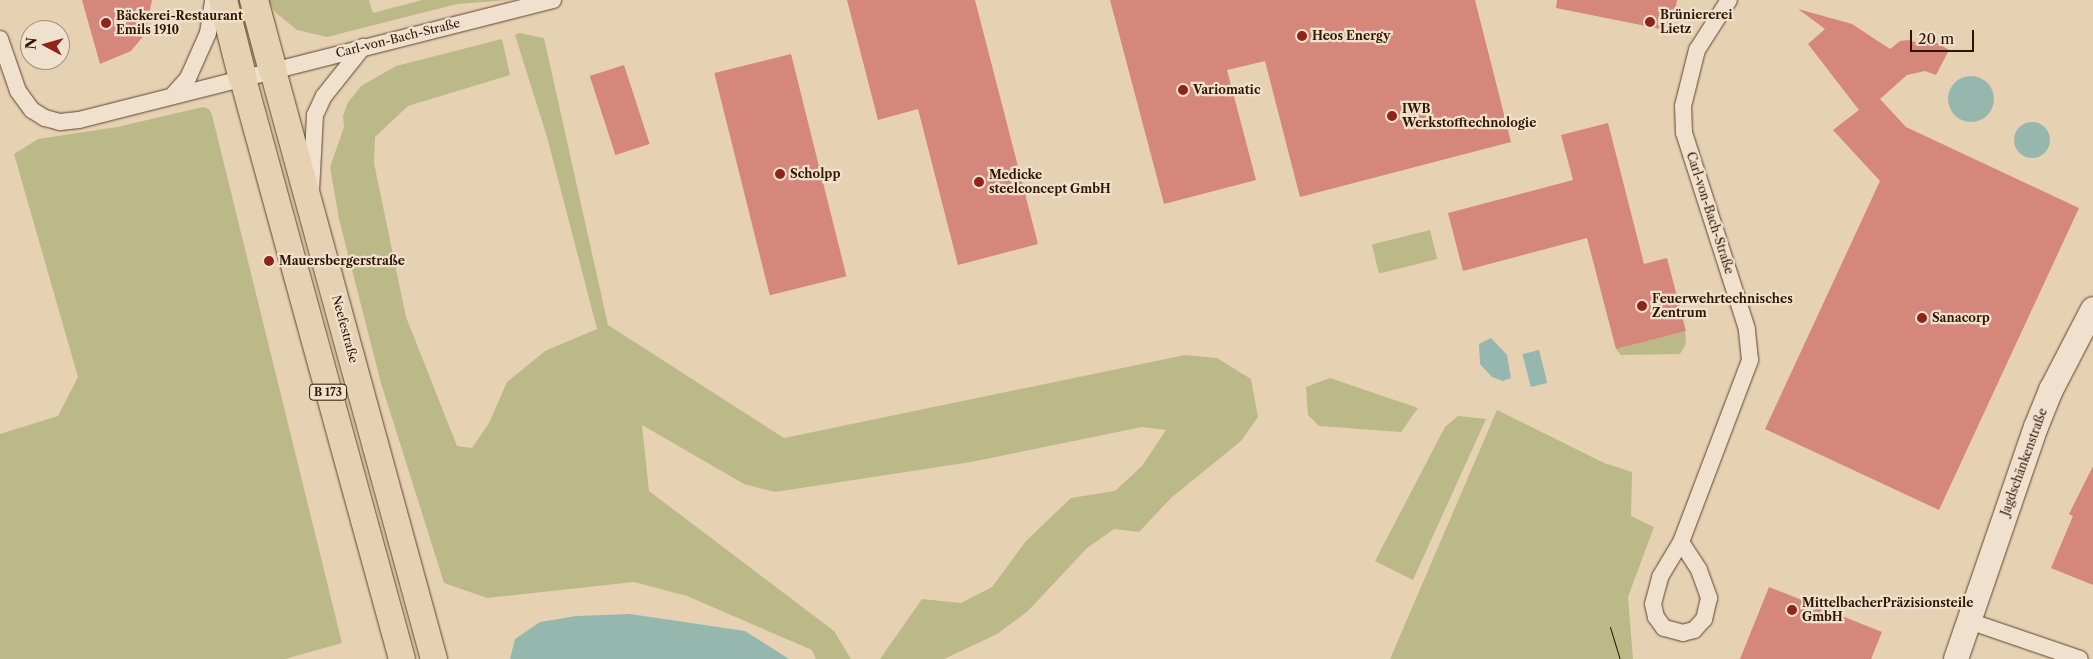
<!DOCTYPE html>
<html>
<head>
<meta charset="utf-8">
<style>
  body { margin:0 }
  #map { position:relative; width:2093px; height:659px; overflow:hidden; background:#e6d1b3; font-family:"Libre Caslon Text",serif }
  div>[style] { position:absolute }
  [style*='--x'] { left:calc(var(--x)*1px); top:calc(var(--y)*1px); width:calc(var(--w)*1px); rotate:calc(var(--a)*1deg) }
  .green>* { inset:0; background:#bcb988; transform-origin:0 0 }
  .water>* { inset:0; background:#96b7ad; transform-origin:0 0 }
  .round { border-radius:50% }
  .building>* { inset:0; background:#d4877a; transform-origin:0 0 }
  .roads { filter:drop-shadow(0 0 1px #5f442d) drop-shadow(0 0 1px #5f442d) }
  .minor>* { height:16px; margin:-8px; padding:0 8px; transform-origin:8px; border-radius:8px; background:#efe1ce }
  .secondary>* { height:24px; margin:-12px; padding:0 12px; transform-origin:12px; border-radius:12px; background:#efe1ce }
  .primary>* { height:26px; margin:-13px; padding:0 13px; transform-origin:13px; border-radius:13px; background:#e6d1b3 }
  .trunk>* { height:28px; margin:-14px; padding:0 14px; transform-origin:14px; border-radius:14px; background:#e6d1b3 }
  .tram>* { height:1px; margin:-0.5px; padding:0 0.5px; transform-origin:0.5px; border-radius:0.5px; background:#321500 }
  .dots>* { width:14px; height:14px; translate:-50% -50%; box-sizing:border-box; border:2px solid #efe1ce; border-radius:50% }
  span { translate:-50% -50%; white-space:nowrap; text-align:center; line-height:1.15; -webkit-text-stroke:4.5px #efe1ce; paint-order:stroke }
  .shield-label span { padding:1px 4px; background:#efe1ce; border:1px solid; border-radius:4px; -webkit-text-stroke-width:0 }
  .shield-label { font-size:11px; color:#321500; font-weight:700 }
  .poi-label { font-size:12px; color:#321500; font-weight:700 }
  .left { translate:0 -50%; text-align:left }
  .street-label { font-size:12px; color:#321500 }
  .north { position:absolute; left:20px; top:20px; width:50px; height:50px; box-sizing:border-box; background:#efe1ce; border:1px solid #a38f7c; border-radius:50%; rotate:276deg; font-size:14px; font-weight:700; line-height:20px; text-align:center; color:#321500 }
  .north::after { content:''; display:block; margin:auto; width:18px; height:22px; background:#8f2418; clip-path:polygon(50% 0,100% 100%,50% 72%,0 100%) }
  .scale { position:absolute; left:1910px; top:30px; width:64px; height:22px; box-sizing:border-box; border:2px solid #321500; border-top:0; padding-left:6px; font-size:15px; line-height:18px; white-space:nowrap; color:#321500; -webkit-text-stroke:4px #efe1ce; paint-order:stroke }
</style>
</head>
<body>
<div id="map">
  <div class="green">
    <i style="clip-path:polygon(268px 0,369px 0,373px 13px,422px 0,510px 0,457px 4px,327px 37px,297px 30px,275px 12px)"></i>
    <i style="clip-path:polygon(519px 33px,544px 38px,608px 325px,784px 438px,1185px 355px,1217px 358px,1251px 379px,1258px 417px,1241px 441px,1171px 498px,1139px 532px,1114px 529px,1087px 548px,1028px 611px,997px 634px,944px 659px,880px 659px,922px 599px,961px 603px,992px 587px,1026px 541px,1071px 498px,1115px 491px,1142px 466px,1166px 430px,1142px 427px,971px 462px,775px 492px,744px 484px,642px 425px,649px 491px,834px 631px,851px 659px,816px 659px,812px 650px,687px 596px,634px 582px,487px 598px,444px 583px,381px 383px,339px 219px,330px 167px,344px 127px,343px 116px,347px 104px,361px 86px,396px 66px,502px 39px,510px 75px,408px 106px,375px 137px,374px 163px,406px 317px,457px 446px,472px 448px,489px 423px,507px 382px,545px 351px,597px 329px,547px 137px,515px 35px)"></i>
    <i style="clip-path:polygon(203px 107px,209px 109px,212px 115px,342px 643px,285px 659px,0 659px,0 434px,58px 416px,78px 377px,14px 154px,38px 139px,117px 127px)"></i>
    <i style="left:1430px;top:230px;width:30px;height:60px;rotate:76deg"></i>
    <i style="clip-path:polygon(1685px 331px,1686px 344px,1680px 354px,1621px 355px,1616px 349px)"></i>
    <i style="clip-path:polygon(1330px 378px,1418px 408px,1401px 432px,1319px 426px,1308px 415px,1306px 387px)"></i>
    <i style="clip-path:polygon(1497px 410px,1604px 463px,1632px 472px,1631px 516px,1654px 527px,1628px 597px,1633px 659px,1390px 659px)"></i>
    <i style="clip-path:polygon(1458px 416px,1486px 419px,1413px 580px,1375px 561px,1445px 427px)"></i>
  </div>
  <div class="water">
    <i class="round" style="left:1948px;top:76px;width:46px;height:46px"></i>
    <i class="round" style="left:2014px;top:122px;width:36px;height:36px"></i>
    <i style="clip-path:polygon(1491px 338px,1507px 355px,1511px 378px,1503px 381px,1492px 377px,1480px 364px,1479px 344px)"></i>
    <i style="left:1539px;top:350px;width:34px;height:17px;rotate:76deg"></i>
    <i style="clip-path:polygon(630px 614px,745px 631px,789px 659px,510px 659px,515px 639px,540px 622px,576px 616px)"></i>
  </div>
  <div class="building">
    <i style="clip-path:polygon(82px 0,152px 0,145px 34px,131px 51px,100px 64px)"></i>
    <i style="clip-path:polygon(847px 0,975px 0,1038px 244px,958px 265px,918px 109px,878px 120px)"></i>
    <i style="clip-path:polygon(1110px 0,1475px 0,1511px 142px,1300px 197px,1265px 61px,1227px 70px,1256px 180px,1164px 204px)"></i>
    <i style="clip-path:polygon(1557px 0,1677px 0,1671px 31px,1556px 8px)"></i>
    <i style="clip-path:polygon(1798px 9px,1852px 24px,1890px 49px,1900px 41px,1908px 40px,1922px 44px,1927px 37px,1949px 50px,1936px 75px,1925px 71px,1907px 75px,1880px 99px,1906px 127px,2079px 208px,1939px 510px,1765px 429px,1880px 181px,1833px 130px,1859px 110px,1808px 44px,1825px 29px)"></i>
    <i style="left:791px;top:54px;width:229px;height:79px;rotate:76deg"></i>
    <i style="left:624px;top:65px;width:83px;height:36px;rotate:72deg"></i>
    <i style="clip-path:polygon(1608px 123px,1644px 264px,1667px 258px,1686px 331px,1616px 349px,1587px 238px,1463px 271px,1448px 213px,1573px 180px,1561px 135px)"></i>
    <i style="clip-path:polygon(2093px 466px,2093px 585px,2051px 568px,2073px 516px,2069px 514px)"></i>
    <i style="clip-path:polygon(1769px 587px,1882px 632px,1871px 659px,1740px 659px)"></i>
  </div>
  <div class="roads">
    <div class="minor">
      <i style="--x:0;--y:39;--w:55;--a:70.9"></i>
      <i style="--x:18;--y:91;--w:24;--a:54"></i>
      <i style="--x:32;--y:110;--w:15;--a:32"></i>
      <i style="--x:45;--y:118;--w:16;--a:15"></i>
      <i style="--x:60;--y:122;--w:19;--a:-6"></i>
      <i style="--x:79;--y:120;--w:489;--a:-14.2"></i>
      <i style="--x:172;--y:96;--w:24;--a:-48"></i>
      <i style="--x:188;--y:78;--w:49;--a:-66"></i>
      <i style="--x:208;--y:33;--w:33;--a:-81"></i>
      <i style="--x:311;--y:191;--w:76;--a:-87"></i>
      <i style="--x:315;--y:115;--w:21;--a:-65"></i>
      <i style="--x:324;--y:96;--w:63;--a:-51.5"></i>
      <i style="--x:1681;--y:542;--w:33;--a:57"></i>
      <i style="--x:1699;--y:570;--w:30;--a:70"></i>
      <i style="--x:1709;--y:598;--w:22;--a:103"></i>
      <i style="--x:1704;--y:619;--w:15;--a:132"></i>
      <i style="--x:1694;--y:630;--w:11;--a:165"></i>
      <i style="--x:1683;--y:633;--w:20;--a:-165"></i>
      <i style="--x:1664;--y:628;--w:14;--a:-126"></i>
      <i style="--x:1656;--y:617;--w:13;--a:-103"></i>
      <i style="--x:1653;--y:604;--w:28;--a:-75"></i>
      <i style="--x:1660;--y:577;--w:41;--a:-59"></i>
      <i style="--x:1681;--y:542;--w:195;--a:-69.2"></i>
      <i style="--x:1750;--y:360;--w:31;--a:-96"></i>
      <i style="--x:1747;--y:329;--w:206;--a:-107.8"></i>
      <i style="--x:1684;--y:133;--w:27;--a:-92"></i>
      <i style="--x:1683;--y:106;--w:58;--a:-76"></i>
      <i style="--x:1697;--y:50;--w:59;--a:-57.4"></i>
      <i style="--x:1969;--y:621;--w:117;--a:18.9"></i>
    </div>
    <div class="secondary">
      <i style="--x:1956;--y:659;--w:245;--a:-71"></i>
      <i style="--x:2036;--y:427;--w:40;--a:-68"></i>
      <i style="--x:2051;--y:390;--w:91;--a:-62.6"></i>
    </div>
    <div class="primary">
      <i style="--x:273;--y:71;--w:610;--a:74.69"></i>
      <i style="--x:243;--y:79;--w:601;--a:74.67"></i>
    </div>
    <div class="trunk">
      <i style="--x:223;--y:0;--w:81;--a:75.8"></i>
      <i style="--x:254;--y:0;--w:73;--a:75"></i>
    </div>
  </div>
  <div class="tram">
    <i style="--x:1610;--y:627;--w:34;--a:73"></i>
  </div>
  <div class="dots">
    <i style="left:1650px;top:22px;background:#8f2418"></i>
    <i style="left:106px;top:23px;background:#8f2418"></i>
    <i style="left:1302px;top:36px;background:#8f2418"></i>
    <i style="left:1183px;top:90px;background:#8f2418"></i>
    <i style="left:1392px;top:116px;background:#8f2418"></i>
    <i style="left:780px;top:174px;background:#8f2418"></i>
    <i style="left:979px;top:182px;background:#8f2418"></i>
    <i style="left:269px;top:261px;background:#8f2418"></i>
    <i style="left:1642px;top:306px;background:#8f2418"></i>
    <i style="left:1922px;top:318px;background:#8f2418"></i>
    <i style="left:1792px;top:610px;background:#8f2418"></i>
  </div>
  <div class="shield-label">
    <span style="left:328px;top:392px">B 173</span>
  </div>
  <div class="poi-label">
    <span class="left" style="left:1660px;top:22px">Brüniererei<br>Lietz</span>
    <span class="left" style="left:116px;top:23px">Bäckerei-Restaurant<br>Emils 1910</span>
    <span class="left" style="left:1312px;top:36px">Heos Energy</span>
    <span class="left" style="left:1193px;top:90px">Variomatic</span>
    <span class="left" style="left:1402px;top:116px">IWB<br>Werkstofftechnologie</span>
    <span class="left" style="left:790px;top:174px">Scholpp</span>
    <span class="left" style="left:989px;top:182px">Medicke<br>steelconcept GmbH</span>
    <span class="left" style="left:279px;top:261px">Mauersbergerstraße</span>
    <span class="left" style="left:1652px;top:306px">Feuerwehrtechnisches<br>Zentrum</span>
    <span class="left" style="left:1932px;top:318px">Sanacorp</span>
    <span class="left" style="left:1802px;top:610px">MittelbacherPräzisionsteile<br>GmbH</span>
  </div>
  <div class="street-label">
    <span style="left:398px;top:38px;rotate:-14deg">Carl-von-Bach-Straße</span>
    <span style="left:1710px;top:213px;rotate:72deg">Carl-von-Bach-Straße</span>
    <span style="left:345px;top:329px;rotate:75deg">Neefestraße</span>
    <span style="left:2024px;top:462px;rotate:-70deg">Jagdschänkenstraße</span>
  </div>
  <div class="north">N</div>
  <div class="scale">20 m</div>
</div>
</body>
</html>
